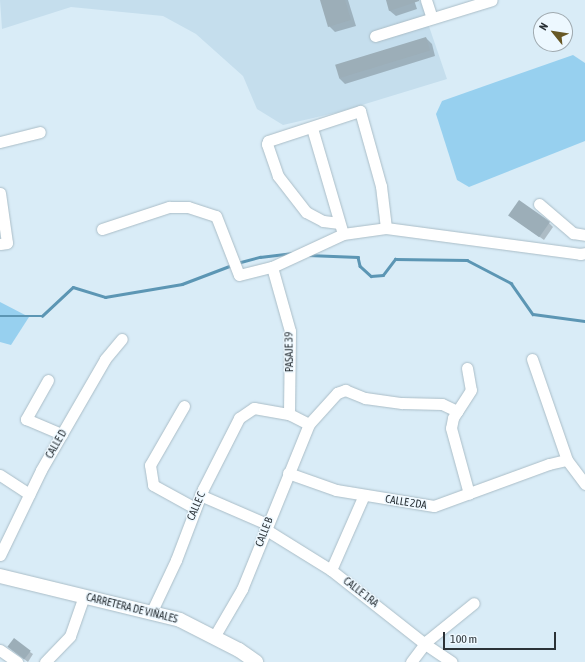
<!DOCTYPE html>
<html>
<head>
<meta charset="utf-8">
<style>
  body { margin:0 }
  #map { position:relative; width:585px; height:662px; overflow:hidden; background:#d9ecf7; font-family:"Asap Condensed",sans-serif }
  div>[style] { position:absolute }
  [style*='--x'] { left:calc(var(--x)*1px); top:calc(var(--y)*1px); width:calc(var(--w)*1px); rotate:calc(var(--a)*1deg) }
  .built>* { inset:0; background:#c5deed }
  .green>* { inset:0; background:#97d0ef }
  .shadow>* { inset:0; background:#0003 }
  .stream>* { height:2.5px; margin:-1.25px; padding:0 1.25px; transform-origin:1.25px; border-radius:1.25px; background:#5c96b4 }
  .building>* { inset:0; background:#9caeb8; transform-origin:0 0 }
  .roads { filter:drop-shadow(0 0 1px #aabdc7) drop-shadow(0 0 1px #aabdc7) }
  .minor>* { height:11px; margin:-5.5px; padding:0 5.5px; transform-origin:5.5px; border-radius:5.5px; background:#fff }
  .major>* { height:14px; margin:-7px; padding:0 7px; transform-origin:7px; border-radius:7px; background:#fff }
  span { translate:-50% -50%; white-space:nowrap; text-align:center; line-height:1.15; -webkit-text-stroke:3px #edf8ff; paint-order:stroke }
  .street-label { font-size:11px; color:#2b3237 }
  .north { position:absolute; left:533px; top:12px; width:40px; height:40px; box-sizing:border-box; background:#edf8ff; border:1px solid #9fa9af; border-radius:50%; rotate:300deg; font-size:11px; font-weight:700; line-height:16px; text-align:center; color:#2b3237 }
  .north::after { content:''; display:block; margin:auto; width:14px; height:18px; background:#675826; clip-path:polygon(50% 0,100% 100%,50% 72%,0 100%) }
  .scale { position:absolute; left:443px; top:632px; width:113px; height:18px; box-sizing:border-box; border:2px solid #2b3237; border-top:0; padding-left:5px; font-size:12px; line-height:14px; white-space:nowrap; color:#2b3237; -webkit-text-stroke:3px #edf8ff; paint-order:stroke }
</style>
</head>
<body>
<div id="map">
  <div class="built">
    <i style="clip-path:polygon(0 0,420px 0,447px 79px,339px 112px,283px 125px,257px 109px,243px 76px,196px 34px,163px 16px,71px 7px,2px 29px)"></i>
  </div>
  <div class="green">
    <i style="clip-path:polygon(573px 55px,585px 63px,585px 141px,469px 187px,457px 180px,436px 114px,442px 101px)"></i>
    <i style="clip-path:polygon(0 302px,29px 317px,11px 345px,0 342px)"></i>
  </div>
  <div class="shadow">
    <i style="clip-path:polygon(321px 0,348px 0,356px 26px,335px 32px,329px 26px)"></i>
    <i style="clip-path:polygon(387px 0,414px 0,417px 9px,396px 16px,390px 11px)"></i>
    <i style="clip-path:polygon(426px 38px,432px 44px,435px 56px,345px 84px,339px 78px)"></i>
    <i style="clip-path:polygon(510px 216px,549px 223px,553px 227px,544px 240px)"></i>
    <i style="clip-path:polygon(11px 649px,30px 652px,33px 654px,28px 662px)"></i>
  </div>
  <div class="stream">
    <i style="--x:308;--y:255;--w:50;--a:2.3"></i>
    <i style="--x:358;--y:257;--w:9;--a:77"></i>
    <i style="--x:360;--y:266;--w:15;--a:42"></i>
    <i style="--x:371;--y:276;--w:12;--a:-5"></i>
    <i style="--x:383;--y:275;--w:20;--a:-53"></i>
    <i style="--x:395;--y:259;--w:72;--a:0.8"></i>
    <i style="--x:467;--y:260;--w:50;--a:27.6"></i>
    <i style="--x:511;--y:283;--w:38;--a:55"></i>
    <i style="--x:533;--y:314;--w:52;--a:7.7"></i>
    <i style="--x:237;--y:263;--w:24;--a:-15"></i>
    <i style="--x:260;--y:257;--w:33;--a:-7"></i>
    <i style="--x:0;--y:316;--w:42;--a:0"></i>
    <i style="--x:42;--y:316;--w:42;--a:-43.1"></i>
    <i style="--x:73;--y:287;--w:34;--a:17"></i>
    <i style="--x:105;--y:297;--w:78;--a:-9.6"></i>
    <i style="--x:182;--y:284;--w:53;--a:-20.8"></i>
  </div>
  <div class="building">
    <i style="clip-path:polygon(320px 0,345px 0,351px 20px,328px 27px)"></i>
    <i style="clip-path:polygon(386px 0,419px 0,419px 1px,389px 11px)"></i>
    <i style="left:426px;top:37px;width:14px;height:95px;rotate:73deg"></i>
    <i style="left:519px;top:200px;width:38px;height:19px;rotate:35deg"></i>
    <i style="left:14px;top:638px;width:21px;height:11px;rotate:37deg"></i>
  </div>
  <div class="roads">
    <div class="minor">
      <i style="--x:426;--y:0;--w:19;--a:72"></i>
      <i style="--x:375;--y:36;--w:122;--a:-17.1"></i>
      <i style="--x:312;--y:128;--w:110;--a:73.7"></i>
      <i style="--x:343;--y:234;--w:43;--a:-7.9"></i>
      <i style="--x:386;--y:228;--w:196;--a:7.6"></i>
      <i style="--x:580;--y:254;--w:5;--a:-11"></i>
      <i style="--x:0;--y:142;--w:41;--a:-14"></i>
      <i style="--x:0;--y:193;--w:50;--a:82"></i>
      <i style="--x:7;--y:243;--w:7;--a:172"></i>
      <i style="--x:539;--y:204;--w:45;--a:40.5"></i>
      <i style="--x:573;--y:233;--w:12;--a:9"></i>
      <i style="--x:339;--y:223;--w:16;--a:-173"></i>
      <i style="--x:323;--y:221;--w:19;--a:-152"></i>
      <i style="--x:306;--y:212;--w:46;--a:-127.9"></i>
      <i style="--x:278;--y:176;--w:34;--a:-109"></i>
      <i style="--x:267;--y:144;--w:3;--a:-72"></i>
      <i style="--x:268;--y:141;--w:97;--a:-18.1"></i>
      <i style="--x:360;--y:111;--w:78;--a:74.4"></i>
      <i style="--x:381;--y:186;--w:42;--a:83.2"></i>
      <i style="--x:102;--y:229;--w:71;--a:-18.2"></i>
      <i style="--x:169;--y:207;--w:19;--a:0"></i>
      <i style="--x:188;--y:207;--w:29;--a:18"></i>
      <i style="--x:216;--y:216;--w:63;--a:68.7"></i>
      <i style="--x:239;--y:275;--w:34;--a:-14"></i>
      <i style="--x:272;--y:267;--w:78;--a:-24.9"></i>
      <i style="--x:272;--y:267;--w:66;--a:74.3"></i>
      <i style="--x:290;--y:331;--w:83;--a:90.7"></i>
      <i style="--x:532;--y:359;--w:107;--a:70.9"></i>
      <i style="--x:567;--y:460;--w:30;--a:53"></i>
      <i style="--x:467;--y:368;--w:22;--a:80"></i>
      <i style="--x:471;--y:390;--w:33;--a:123"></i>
      <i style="--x:453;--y:418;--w:10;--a:101"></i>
      <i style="--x:451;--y:428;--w:68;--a:74.7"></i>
      <i style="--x:48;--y:380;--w:45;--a:119.4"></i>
      <i style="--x:26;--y:419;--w:39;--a:23"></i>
      <i style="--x:184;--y:406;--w:68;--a:120"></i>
      <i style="--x:150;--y:465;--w:20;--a:81"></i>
      <i style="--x:153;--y:485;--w:48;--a:28.7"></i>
      <i style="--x:288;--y:473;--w:51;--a:19.5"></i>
      <i style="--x:336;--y:490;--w:99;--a:9.3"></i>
      <i style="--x:434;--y:506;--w:122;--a:-20.1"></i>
      <i style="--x:549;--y:464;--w:18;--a:-13"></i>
      <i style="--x:0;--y:475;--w:35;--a:33"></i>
      <i style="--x:200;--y:495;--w:73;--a:23.4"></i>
      <i style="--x:265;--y:529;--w:78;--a:31.8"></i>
      <i style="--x:331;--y:570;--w:120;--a:38.2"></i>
      <i style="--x:425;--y:644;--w:32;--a:34"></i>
      <i style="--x:0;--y:555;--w:94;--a:-64.2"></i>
      <i style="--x:41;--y:470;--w:128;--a:-60"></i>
      <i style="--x:105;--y:359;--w:26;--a:-50"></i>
      <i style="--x:331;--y:570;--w:82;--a:-66.3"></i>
      <i style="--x:151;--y:613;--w:59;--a:-64.7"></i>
      <i style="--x:176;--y:560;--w:76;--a:-69.2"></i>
      <i style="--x:203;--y:489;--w:80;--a:-63.1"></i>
      <i style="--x:239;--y:418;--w:18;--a:-34"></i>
      <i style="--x:254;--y:408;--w:36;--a:10"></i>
      <i style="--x:289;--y:414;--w:22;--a:27"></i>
      <i style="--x:214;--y:637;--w:56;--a:-59.7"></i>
      <i style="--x:242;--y:589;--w:178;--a:-67.9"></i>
      <i style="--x:309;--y:424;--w:42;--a:-47.9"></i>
      <i style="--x:337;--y:393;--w:9;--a:-21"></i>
      <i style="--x:345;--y:390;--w:22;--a:22"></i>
      <i style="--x:365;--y:398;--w:37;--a:8"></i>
      <i style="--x:402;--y:403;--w:40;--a:1.4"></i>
      <i style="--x:442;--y:404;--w:17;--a:25"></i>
      <i style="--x:0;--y:650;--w:21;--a:35"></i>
      <i style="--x:45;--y:662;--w:36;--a:-46"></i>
      <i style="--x:70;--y:636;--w:42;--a:-70.7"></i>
      <i style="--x:411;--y:662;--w:26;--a:-53"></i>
      <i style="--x:427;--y:641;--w:60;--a:-39"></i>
    </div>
    <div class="major">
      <i style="--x:0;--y:576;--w:185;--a:13.7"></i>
      <i style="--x:180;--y:620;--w:66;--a:27"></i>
      <i style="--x:239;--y:650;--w:21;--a:35"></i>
    </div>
  </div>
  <div class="street-label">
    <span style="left:289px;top:352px;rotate:-91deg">PASAJE 39</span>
    <span style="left:56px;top:444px;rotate:-60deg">CALLE D</span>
    <span style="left:406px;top:502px;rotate:9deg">CALLE 2DA</span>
    <span style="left:196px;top:506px;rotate:-67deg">CALLE C</span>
    <span style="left:264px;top:532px;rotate:-69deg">CALLE B</span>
    <span style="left:361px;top:592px;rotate:38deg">CALLE 1RA</span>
    <span style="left:132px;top:608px;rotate:14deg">CARRETERA DE VIÑALES</span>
  </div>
  <div class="north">N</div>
  <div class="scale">100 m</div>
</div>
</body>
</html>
